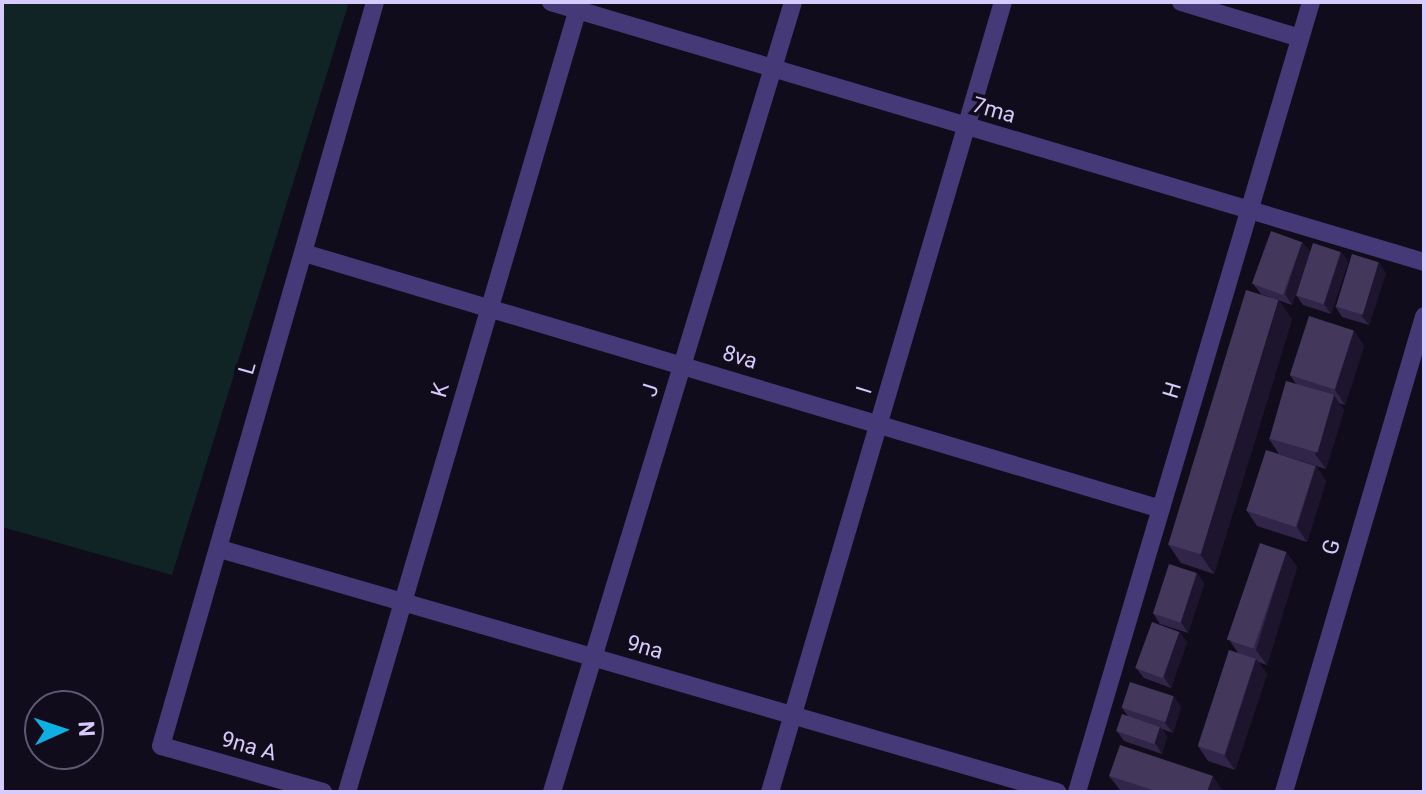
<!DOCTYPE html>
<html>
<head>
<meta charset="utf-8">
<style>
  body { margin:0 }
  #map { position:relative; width:1426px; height:794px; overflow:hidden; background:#110c1b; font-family:Roboto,sans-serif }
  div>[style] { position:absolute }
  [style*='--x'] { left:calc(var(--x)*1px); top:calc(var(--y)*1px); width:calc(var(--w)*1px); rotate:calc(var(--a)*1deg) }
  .green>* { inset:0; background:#102325 }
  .street>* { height:18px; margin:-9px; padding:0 9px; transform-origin:9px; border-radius:9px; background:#453a77 }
  .wall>* { inset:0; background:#312649 }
  .shaded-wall>* { inset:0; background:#1d142e }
  .building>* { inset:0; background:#43385c; transform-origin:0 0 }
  span { translate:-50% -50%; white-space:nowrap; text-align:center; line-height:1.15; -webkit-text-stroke:7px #110c1b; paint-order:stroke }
  .street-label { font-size:22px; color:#d7cafc }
  .frame { position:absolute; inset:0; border:4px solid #d7cafc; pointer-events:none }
  .north { position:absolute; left:24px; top:690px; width:80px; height:80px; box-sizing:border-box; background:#110c1b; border:2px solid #605875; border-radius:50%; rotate:87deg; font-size:22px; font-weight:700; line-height:32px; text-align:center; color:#d7cafc }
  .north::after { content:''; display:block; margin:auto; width:28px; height:36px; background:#0fafe3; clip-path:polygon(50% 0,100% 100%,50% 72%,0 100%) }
</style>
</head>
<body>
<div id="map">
  <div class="green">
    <i style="clip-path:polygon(2px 2px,349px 2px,172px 575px,2px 527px)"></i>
  </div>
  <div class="street">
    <i style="--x:551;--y:2;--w:911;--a:16.58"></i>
    <i style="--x:1181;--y:2;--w:124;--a:16.8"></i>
    <i style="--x:304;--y:253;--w:894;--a:16.63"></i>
    <i style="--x:220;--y:549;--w:872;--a:16.19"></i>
    <i style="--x:323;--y:792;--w:168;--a:-164.1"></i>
    <i style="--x:161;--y:746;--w:774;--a:-73.95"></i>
    <i style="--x:347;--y:792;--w:824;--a:-73.57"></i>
    <i style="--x:552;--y:792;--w:826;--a:-73.03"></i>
    <i style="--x:770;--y:792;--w:824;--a:-73.57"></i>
    <i style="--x:1077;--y:792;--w:824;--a:-73.5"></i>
    <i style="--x:1284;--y:792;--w:496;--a:-73.6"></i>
  </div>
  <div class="wall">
    <i style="clip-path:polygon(1302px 242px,1310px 252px,1292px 305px,1261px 294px,1253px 284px)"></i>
    <i style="clip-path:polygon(1341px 252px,1348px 262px,1331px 314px,1303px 305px,1296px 295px)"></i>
    <i style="clip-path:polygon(1386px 273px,1369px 325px,1342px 317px,1335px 306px)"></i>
    <i style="clip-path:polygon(1292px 319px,1214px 574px,1181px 563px,1168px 544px)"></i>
    <i style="clip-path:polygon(1354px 331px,1364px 346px,1345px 405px,1339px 403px,1344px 410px,1326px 469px,1279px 454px,1269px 439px,1296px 384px,1290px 375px)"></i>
    <i style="clip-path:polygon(1316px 466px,1326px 481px,1307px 542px,1257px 526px,1247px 511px)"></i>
    <i style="clip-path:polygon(1286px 552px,1297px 567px,1267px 665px,1258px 662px,1267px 674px,1235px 770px,1208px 761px,1198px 746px,1238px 653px,1230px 641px)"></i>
    <i style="clip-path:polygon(1197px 573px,1204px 584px,1188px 633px,1160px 624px,1153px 613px)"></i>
    <i style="clip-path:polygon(1179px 632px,1187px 642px,1171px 688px,1144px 678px,1136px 668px)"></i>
    <i style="clip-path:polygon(1181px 707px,1173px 733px,1162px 729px,1167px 737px,1162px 754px,1124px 741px,1117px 731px,1128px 716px,1122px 708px)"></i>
    <i style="clip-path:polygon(1109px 776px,1223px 791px,1223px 792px,1124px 792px,1120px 790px)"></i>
  </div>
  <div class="shaded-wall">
    <i style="clip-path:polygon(1302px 242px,1310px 252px,1292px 305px,1285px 294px)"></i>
    <i style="clip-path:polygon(1341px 252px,1348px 262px,1331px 314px,1324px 304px)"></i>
    <i style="clip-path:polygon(1379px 262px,1386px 273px,1369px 325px,1361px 315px)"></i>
    <i style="clip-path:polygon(1279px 300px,1292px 319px,1214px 574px,1200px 554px)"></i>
    <i style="clip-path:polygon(1354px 331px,1364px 346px,1345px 405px,1335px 390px)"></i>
    <i style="clip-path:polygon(1334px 395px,1344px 410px,1326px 469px,1315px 454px)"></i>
    <i style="clip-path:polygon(1316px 466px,1326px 481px,1307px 542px,1297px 527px)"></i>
    <i style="clip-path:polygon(1286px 552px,1297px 567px,1267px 665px,1256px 650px)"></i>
    <i style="clip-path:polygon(1197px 573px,1204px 584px,1188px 633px,1181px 622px)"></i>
    <i style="clip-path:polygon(1179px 632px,1187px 642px,1171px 688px,1164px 677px)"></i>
    <i style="clip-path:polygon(1256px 659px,1267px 674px,1235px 770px,1225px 756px)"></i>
    <i style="clip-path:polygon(1174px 696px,1181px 707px,1173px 733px,1165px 723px)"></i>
    <i style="clip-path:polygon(1160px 727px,1167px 737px,1162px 754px,1155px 743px)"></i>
    <i style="clip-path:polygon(1213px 776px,1223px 791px,1223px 792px,1207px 792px)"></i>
  </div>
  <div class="building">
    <i style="left:1271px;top:231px;width:33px;height:56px;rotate:20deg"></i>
    <i style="left:1313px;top:243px;width:29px;height:55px;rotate:18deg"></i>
    <i style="left:1352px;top:254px;width:28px;height:55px;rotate:17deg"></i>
    <i style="left:1246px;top:290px;width:34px;height:266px;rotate:17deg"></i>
    <i style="left:1309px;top:316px;width:47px;height:62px;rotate:18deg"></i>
    <i style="left:1286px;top:381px;width:50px;height:60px;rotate:16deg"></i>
    <i style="left:1266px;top:450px;width:52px;height:64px;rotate:18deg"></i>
    <i style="left:1260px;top:543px;width:28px;height:102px;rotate:19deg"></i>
    <i style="left:1169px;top:564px;width:29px;height:52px;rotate:18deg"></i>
    <i style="left:1152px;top:622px;width:29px;height:49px;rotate:20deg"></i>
    <i style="left:1229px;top:650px;width:28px;height:101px;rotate:18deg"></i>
    <i style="left:1130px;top:682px;width:46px;height:27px;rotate:18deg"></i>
    <i style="left:1122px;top:714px;width:40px;height:18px;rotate:19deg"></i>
    <i style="clip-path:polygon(1120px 745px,1213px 776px,1207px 792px,1159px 792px,1109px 776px)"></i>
  </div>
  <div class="street-label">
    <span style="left:994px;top:110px;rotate:16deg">7ma</span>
    <span style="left:740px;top:357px;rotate:17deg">8va</span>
    <span style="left:247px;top:368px;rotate:-74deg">L</span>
    <span style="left:440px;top:390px;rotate:-74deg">K</span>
    <span style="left:650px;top:390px;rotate:-73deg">J</span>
    <span style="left:864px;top:390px;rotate:-73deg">I</span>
    <span style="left:1172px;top:390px;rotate:-73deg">H</span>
    <span style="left:1331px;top:547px;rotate:-74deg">G</span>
    <span style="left:645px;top:647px;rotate:16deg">9na</span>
    <span style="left:249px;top:746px;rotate:16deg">9na A</span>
  </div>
  <div class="frame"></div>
  <div class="north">N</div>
</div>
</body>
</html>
